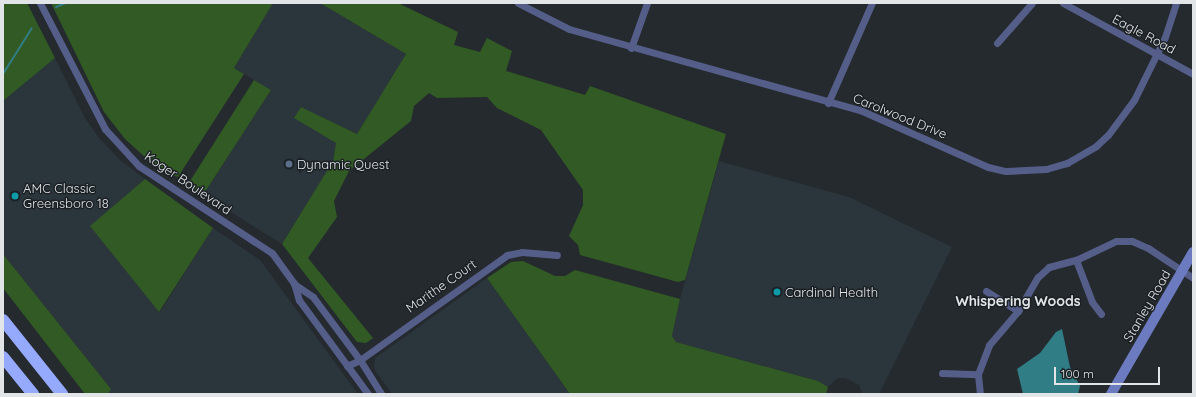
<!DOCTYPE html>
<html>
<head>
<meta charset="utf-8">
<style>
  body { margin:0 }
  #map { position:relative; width:1196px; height:397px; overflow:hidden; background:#252a2e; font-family:Quicksand,sans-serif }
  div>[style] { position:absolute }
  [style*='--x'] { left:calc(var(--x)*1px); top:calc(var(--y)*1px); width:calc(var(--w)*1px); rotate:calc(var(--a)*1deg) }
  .built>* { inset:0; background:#2b353c }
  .forest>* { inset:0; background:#315a24 }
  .water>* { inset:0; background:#307d85 }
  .stream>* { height:2px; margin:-1px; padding:0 1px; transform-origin:1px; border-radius:1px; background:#307d85 }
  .street>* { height:7px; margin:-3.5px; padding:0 3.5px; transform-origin:3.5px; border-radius:3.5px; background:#545e89 }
  .secondary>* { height:10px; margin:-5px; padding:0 5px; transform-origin:5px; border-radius:5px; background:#6c7bbf }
  .highway>* { height:12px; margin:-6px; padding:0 6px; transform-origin:6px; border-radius:6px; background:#95a9fd }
  .dots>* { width:11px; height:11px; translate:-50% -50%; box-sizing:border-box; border:2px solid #1b2024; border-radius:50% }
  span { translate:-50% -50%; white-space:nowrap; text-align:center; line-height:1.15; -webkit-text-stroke:3px #1b2024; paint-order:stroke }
  .street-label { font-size:13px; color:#e2e5e8 }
  .poi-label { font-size:13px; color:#e2e5e8 }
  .left { translate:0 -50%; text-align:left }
  .neighbourhood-label { font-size:14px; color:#e2e5e8; font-weight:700 }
  .frame { position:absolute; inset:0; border:4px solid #e2e5e8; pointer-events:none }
  .scale { position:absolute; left:1054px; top:367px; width:106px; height:18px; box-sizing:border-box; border:2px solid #e2e5e8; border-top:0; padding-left:5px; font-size:12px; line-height:14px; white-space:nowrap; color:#e2e5e8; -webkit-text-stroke:3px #1b2024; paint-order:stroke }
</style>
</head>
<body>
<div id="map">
  <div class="built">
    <i style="clip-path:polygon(273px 3px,320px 3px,406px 54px,357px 134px,301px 107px,295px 118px,336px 143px,333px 161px,282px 244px,203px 195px,271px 90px,234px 68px)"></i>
    <i style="clip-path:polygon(55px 58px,85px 118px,99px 138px,120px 160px,145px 179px,91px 226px,160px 312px,213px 228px,260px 260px,358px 394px,108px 394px,111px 389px,3px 254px,3px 101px)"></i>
    <i style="clip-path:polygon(719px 161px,849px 197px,952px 247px,879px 394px,863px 394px,859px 385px,845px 378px,838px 378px,828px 387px,818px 381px,676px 342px,672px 336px,680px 299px)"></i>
    <i style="clip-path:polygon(487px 278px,570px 394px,392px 394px,374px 369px,375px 358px)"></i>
  </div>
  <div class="forest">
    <i style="clip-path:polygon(3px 3px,27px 3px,55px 58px,3px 101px)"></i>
    <i style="clip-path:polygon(51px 3px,273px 3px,234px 68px,244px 74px,178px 177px,170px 174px,145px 157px,125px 139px,104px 112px)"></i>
    <i style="clip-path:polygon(320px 3px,398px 3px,458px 32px,454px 45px,480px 52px,487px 38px,512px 51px,506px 71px,585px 95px,590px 86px,726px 134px,685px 280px,678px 282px,580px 255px,578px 245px,569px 236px,583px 205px,583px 190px,541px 130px,497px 108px,487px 97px,437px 98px,429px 93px,414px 106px,411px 121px,349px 171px,334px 201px,337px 217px,308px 258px,373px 338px,366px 343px,357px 342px,282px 244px,333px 161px,336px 143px,294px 118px,301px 107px,357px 134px,406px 54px)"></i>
    <i style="clip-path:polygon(254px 80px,271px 90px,203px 195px,193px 189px,190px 181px)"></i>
    <i style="clip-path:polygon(145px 179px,213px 228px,159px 312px,90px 226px)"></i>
    <i style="clip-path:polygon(3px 254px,111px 389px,108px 394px,85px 394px,3px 288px)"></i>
    <i style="clip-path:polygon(523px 261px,555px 276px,565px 276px,575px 270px,680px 299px,672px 336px,676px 342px,818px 381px,828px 387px,826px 394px,570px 394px,487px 278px,511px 262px)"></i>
  </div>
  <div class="water">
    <i style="clip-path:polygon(1062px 329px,1070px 367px,1080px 386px,1078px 394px,1023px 394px,1017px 369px,1040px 353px,1056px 332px)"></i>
  </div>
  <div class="stream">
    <i style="--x:56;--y:7;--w:11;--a:-22"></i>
    <i style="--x:3;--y:74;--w:54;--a:-57.8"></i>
  </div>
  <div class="street">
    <i style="--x:40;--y:3;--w:142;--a:62.7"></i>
    <i style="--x:105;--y:129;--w:50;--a:47.4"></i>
    <i style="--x:139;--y:166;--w:159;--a:33.2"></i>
    <i style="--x:272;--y:253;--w:37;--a:54"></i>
    <i style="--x:294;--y:283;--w:18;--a:74"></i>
    <i style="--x:299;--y:300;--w:117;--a:53.7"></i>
    <i style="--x:518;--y:3;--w:57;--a:27"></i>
    <i style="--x:569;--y:29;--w:302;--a:15.6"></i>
    <i style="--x:860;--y:110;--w:140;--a:24"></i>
    <i style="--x:988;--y:167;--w:18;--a:13"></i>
    <i style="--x:1006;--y:171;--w:40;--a:-2.9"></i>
    <i style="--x:1046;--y:169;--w:22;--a:-16"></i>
    <i style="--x:1067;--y:163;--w:34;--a:-30"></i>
    <i style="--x:1096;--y:146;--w:16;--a:-43"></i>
    <i style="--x:1108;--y:135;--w:44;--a:-53.4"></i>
    <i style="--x:1134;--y:100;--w:70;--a:-63.8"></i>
    <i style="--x:1165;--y:37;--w:36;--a:-72"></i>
    <i style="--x:1063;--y:3;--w:148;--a:28.6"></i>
    <i style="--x:997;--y:43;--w:53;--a:-48.8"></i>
    <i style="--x:631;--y:48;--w:48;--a:-70.4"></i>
    <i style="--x:828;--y:103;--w:109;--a:-66.3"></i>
    <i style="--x:1076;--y:260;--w:45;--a:69.1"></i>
    <i style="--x:1092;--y:302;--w:15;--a:53"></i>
    <i style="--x:294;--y:284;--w:23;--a:34"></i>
    <i style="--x:313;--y:297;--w:79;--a:53.3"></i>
    <i style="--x:360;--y:360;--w:40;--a:58"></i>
    <i style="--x:986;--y:291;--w:38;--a:32"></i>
    <i style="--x:347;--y:366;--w:14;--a:-25"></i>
    <i style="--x:360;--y:360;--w:181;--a:-35.5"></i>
    <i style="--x:507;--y:255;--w:15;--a:-11"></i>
    <i style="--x:522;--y:252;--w:35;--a:5"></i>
    <i style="--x:942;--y:373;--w:36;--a:2"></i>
    <i style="--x:980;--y:394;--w:20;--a:-96"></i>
    <i style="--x:978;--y:374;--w:31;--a:-69"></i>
    <i style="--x:989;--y:345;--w:45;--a:-49.5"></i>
    <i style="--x:1018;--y:311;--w:39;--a:-60"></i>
    <i style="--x:1038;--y:277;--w:15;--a:-42"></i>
    <i style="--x:1049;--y:267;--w:28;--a:-15"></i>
    <i style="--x:1076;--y:260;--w:44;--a:-25.4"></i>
    <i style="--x:1116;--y:241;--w:16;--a:0"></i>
    <i style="--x:1132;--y:241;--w:17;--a:24"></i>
    <i style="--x:1148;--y:248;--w:54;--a:33.7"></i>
  </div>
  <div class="secondary">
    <i style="--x:1111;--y:394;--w:164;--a:-60"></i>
  </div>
  <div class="highway">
    <i style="--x:3;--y:320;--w:95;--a:51.4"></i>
    <i style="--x:3;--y:357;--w:48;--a:51"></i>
  </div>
  <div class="dots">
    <i style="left:289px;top:164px;background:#5c6f8a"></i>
    <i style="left:15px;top:196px;background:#0f9aa8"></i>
    <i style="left:777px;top:292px;background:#0f9aa8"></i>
  </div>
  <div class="street-label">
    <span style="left:1144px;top:34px;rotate:28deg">Eagle Road</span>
    <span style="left:900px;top:116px;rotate:22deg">Carolwood Drive</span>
    <span style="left:188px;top:183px;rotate:34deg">Koger Boulevard</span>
    <span style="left:441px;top:286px;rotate:-35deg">Marithe Court</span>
    <span style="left:1147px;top:306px;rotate:-60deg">Stanley Road</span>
  </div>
  <div class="poi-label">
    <span class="left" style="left:297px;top:164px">Dynamic Quest</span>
    <span class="left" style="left:23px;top:196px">AMC Classic<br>Greensboro 18</span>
    <span class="left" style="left:785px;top:292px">Cardinal Health</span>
  </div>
  <div class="neighbourhood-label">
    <span style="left:1018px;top:301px">Whispering Woods</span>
  </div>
  <div class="frame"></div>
  <div class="scale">100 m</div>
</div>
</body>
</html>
